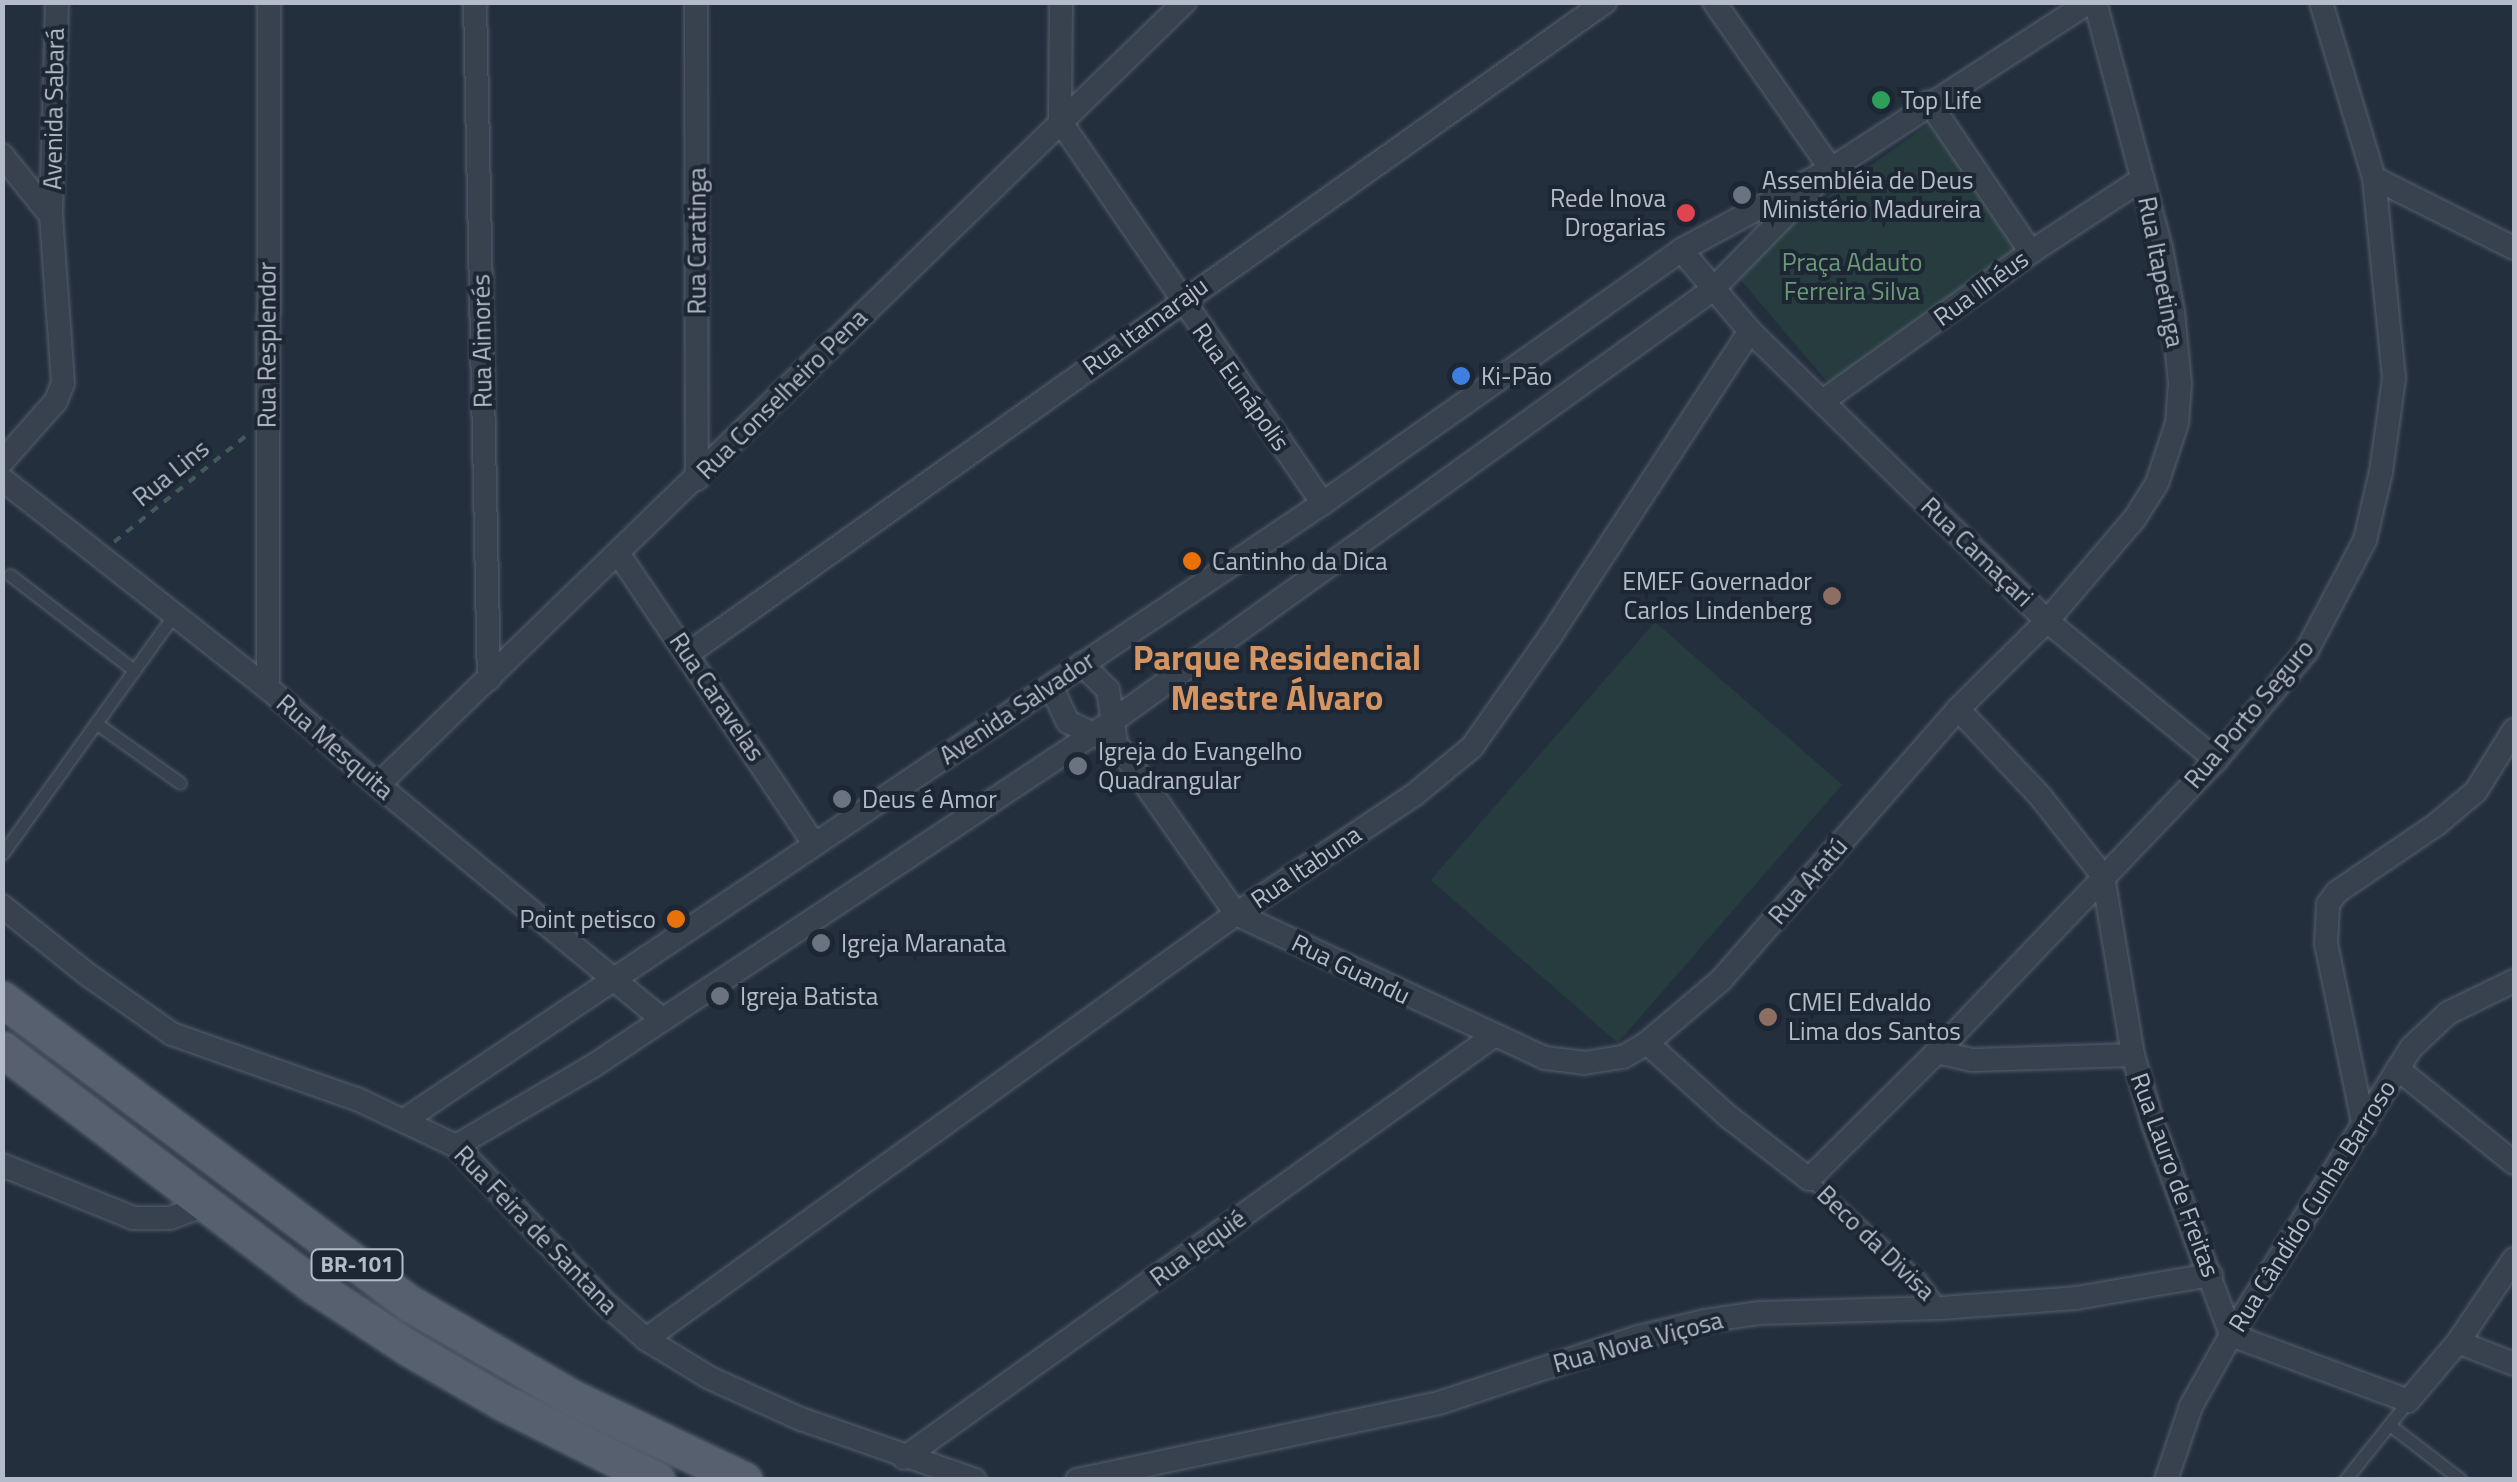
<!DOCTYPE html>
<html>
<head>
<meta charset="utf-8">
<style>
  body { margin:0 }
  #map { position:relative; width:2517px; height:1482px; overflow:hidden; background:#242f3e; font-family:"Titillium Web",sans-serif }
  div>[style] { position:absolute }
  [style*='--x'] { left:calc(var(--x)*1px); top:calc(var(--y)*1px); width:calc(var(--w)*1px); rotate:calc(var(--a)*1deg) }
  .green>* { inset:0; background:#263c3f; transform-origin:0 0 }
  .path>* { height:4px; margin-top:-2px; transform-origin:0; background:repeating-linear-gradient(90deg,#44595c 0 8px,transparent 0 16px) }
  .roads { filter:drop-shadow(0 0 2px #565f6c) drop-shadow(0 0 2px #565f6c) }
  .service>* { height:11px; margin:-5.5px; padding:0 5.5px; transform-origin:5.5px; border-radius:5.5px; background:#38414e }
  .minor>* { height:22px; margin:-11px; padding:0 11px; transform-origin:11px; border-radius:11px; background:#38414e }
  .primary>* { height:35px; margin:-17.5px; padding:0 17.5px; transform-origin:17.5px; border-radius:17.5px; background:#56606e }
  .dots>* { width:28px; height:28px; translate:-50% -50%; box-sizing:border-box; border:5px solid #1d2633; border-radius:50% }
  span { translate:-50% -50%; white-space:nowrap; text-align:center; line-height:1.15; -webkit-text-stroke:8px #1d2633; paint-order:stroke }
  .shield-label span { padding:2px 8px; background:#1d2633; border:2px solid; border-radius:8px; -webkit-text-stroke-width:0 }
  .shield-label { font-size:22px; color:#b4bcc9; font-weight:700 }
  .poi-label { font-size:25px; color:#b4bcc9 }
  .left { translate:0 -50%; text-align:left }
  .right { translate:-100% -50%; text-align:right }
  .street-label { font-size:25px; color:#b4bcc9 }
  .park-label { font-size:25px; color:#6b9a76 }
  .district-label { font-size:35px; color:#d59563; font-weight:700 }
  .frame { position:absolute; inset:0; border:5px solid #b4bcc9; pointer-events:none }
</style>
</head>
<body>
<div id="map">
  <div class="green">
    <i style="clip-path:polygon(1930px 123px,2021px 253px,1833px 389px,1734px 272px,1750px 252px)"></i>
    <i style="left:1655px;top:622px;width:248px;height:342px;rotate:41deg"></i>
  </div>
  <div class="path">
    <i style="--x:114;--y:542;--w:171;--a:-38.8"></i>
  </div>
  <div class="roads">
    <div class="service">
      <i style="--x:10;--y:575;--w:156;--a:37.5"></i>
      <i style="--x:96;--y:723;--w:103;--a:35.5"></i>
      <i style="--x:2;--y:854;--w:294;--a:-54.3"></i>
      <i style="--x:1809;--y:1179;--w:149;--a:42"></i>
      <i style="--x:1920;--y:1279;--w:36;--a:54"></i>
      <i style="--x:2391;--y:1426;--w:88;--a:37.6"></i>
      <i style="--x:2345;--y:1480;--w:101;--a:-51.4"></i>
    </div>
    <div class="minor">
      <i style="--x:475;--y:2;--w:677;--a:88.82"></i>
      <i style="--x:696;--y:2;--w:477;--a:89.9"></i>
      <i style="--x:1061;--y:2;--w:119;--a:90.5"></i>
      <i style="--x:1060;--y:121;--w:464;--a:55.5"></i>
      <i style="--x:1714;--y:2;--w:204;--a:55"></i>
      <i style="--x:1929;--y:102;--w:181;--a:55.8"></i>
      <i style="--x:2;--y:155;--w:78;--a:51.2"></i>
      <i style="--x:2374;--y:178;--w:157;--a:26.6"></i>
      <i style="--x:1750;--y:331;--w:415;--a:44.3"></i>
      <i style="--x:2047;--y:621;--w:219;--a:39.4"></i>
      <i style="--x:1823;--y:401;--w:256;--a:-35.6"></i>
      <i style="--x:2031;--y:252;--w:133;--a:-33.3"></i>
      <i style="--x:2;--y:462;--w:81;--a:-48.5"></i>
      <i style="--x:56;--y:401;--w:19;--a:-69"></i>
      <i style="--x:63;--y:383;--w:167;--a:-94.1"></i>
      <i style="--x:51;--y:216;--w:214;--a:-88.4"></i>
      <i style="--x:2;--y:479;--w:338;--a:38.2"></i>
      <i style="--x:268;--y:688;--w:147;--a:41.4"></i>
      <i style="--x:378;--y:785;--w:369;--a:39.5"></i>
      <i style="--x:618;--y:553;--w:351;--a:56"></i>
      <i style="--x:689;--y:653;--w:1124;--a:-35.4"></i>
      <i style="--x:1082;--y:664;--w:37;--a:45"></i>
      <i style="--x:1108;--y:690;--w:54;--a:81.4"></i>
      <i style="--x:1116;--y:743;--w:209;--a:54.9"></i>
      <i style="--x:1236;--y:914;--w:341;--a:25"></i>
      <i style="--x:1545;--y:1058;--w:39;--a:7"></i>
      <i style="--x:1584;--y:1063;--w:39;--a:-9"></i>
      <i style="--x:1623;--y:1057;--w:28;--a:-30"></i>
      <i style="--x:1647;--y:1043;--w:97;--a:-40.4"></i>
      <i style="--x:1721;--y:980;--w:360;--a:-48.8"></i>
      <i style="--x:1958;--y:709;--w:125;--a:-44.7"></i>
      <i style="--x:2047;--y:621;--w:135;--a:-49.5"></i>
      <i style="--x:2135;--y:518;--w:41;--a:-57.8"></i>
      <i style="--x:2157;--y:483;--w:63;--a:-71.6"></i>
      <i style="--x:2177;--y:423;--w:40;--a:-85.7"></i>
      <i style="--x:2180;--y:383;--w:71;--a:-95.6"></i>
      <i style="--x:2173;--y:312;--w:65;--a:-100.6"></i>
      <i style="--x:2161;--y:248;--w:255;--a:-105"></i>
      <i style="--x:1051;--y:686;--w:40;--a:65"></i>
      <i style="--x:1068;--y:722;--w:41;--a:24.7"></i>
      <i style="--x:268;--y:688;--w:686;--a:-89.92"></i>
      <i style="--x:1958;--y:709;--w:120;--a:46.7"></i>
      <i style="--x:2040;--y:796;--w:102;--a:51.8"></i>
      <i style="--x:2103;--y:876;--w:181;--a:80.5"></i>
      <i style="--x:2133;--y:1055;--w:72;--a:73.8"></i>
      <i style="--x:2153;--y:1124;--w:225;--a:69.7"></i>
      <i style="--x:378;--y:785;--w:1124;--a:-44.14"></i>
      <i style="--x:2;--y:906;--w:109;--a:38.7"></i>
      <i style="--x:87;--y:974;--w:104;--a:35.2"></i>
      <i style="--x:172;--y:1034;--w:196;--a:19.4"></i>
      <i style="--x:357;--y:1099;--w:110;--a:25.4"></i>
      <i style="--x:456;--y:1146;--w:216;--a:46.5"></i>
      <i style="--x:605;--y:1303;--w:55;--a:41.3"></i>
      <i style="--x:646;--y:1339;--w:75;--a:31.4"></i>
      <i style="--x:710;--y:1378;--w:100;--a:24.3"></i>
      <i style="--x:801;--y:1419;--w:184;--a:19.3"></i>
      <i style="--x:1647;--y:1043;--w:110;--a:42.1"></i>
      <i style="--x:1729;--y:1117;--w:101;--a:37.8"></i>
      <i style="--x:1809;--y:1179;--w:180;--a:-44.8"></i>
      <i style="--x:1937;--y:1052;--w:404;--a:-46.3"></i>
      <i style="--x:2216;--y:760;--w:141;--a:-50.2"></i>
      <i style="--x:2306;--y:652;--w:127;--a:-62.2"></i>
      <i style="--x:2365;--y:540;--w:70;--a:-76.8"></i>
      <i style="--x:2381;--y:472;--w:95;--a:-82.1"></i>
      <i style="--x:2394;--y:378;--w:201;--a:-95.7"></i>
      <i style="--x:2374;--y:178;--w:184;--a:-106.8"></i>
      <i style="--x:1937;--y:1052;--w:37;--a:13"></i>
      <i style="--x:1973;--y:1060;--w:160;--a:-1.8"></i>
      <i style="--x:2398;--y:1069;--w:149;--a:39"></i>
      <i style="--x:406;--y:1119;--w:1105;--a:-33.89"></i>
      <i style="--x:1323;--y:503;--w:438;--a:-35.2"></i>
      <i style="--x:1681;--y:250;--w:170;--a:-28.4"></i>
      <i style="--x:1831;--y:169;--w:307;--a:-32.9"></i>
      <i style="--x:2364;--y:1127;--w:187;--a:-101.7"></i>
      <i style="--x:2326;--y:944;--w:40;--a:-87.1"></i>
      <i style="--x:2328;--y:904;--w:15;--a:-53"></i>
      <i style="--x:2337;--y:892;--w:121;--a:-34.2"></i>
      <i style="--x:2437;--y:824;--w:51;--a:-40.2"></i>
      <i style="--x:2476;--y:791;--w:72;--a:-58.1"></i>
      <i style="--x:456;--y:1146;--w:159;--a:-30.3"></i>
      <i style="--x:593;--y:1066;--w:625;--a:-33.59"></i>
      <i style="--x:1114;--y:720;--w:737;--a:-35.72"></i>
      <i style="--x:1712;--y:290;--w:146;--a:-45.6"></i>
      <i style="--x:2;--y:1165;--w:141;--a:22"></i>
      <i style="--x:133;--y:1218;--w:37;--a:0"></i>
      <i style="--x:170;--y:1218;--w:38;--a:-20"></i>
      <i style="--x:2231;--y:1335;--w:189;--a:20.4"></i>
      <i style="--x:2408;--y:1401;--w:77;--a:-49.7"></i>
      <i style="--x:2458;--y:1342;--w:100;--a:-56"></i>
      <i style="--x:646;--y:1339;--w:727;--a:-35.77"></i>
      <i style="--x:1236;--y:914;--w:214;--a:-33.8"></i>
      <i style="--x:1414;--y:795;--w:75;--a:-39.6"></i>
      <i style="--x:1472;--y:747;--w:137;--a:-54.8"></i>
      <i style="--x:1551;--y:635;--w:363;--a:-56.8"></i>
      <i style="--x:1750;--y:331;--w:106;--a:-130.4"></i>
      <i style="--x:2458;--y:1342;--w:60;--a:21.4"></i>
      <i style="--x:904;--y:1458;--w:723;--a:-35.6"></i>
      <i style="--x:1077;--y:1480;--w:370;--a:-12"></i>
      <i style="--x:1439;--y:1403;--w:210;--a:-18.3"></i>
      <i style="--x:1638;--y:1337;--w:69;--a:-13.4"></i>
      <i style="--x:1705;--y:1321;--w:55;--a:-8.4"></i>
      <i style="--x:1759;--y:1313;--w:182;--a:-1.6"></i>
      <i style="--x:1941;--y:1308;--w:135;--a:-4.2"></i>
      <i style="--x:2076;--y:1298;--w:137;--a:-9.7"></i>
      <i style="--x:2166;--y:1480;--w:78;--a:-71.3"></i>
      <i style="--x:2191;--y:1406;--w:81;--a:-60.6"></i>
      <i style="--x:2231;--y:1335;--w:339;--a:-57.9"></i>
      <i style="--x:2411;--y:1048;--w:51;--a:-43.4"></i>
      <i style="--x:2448;--y:1013;--w:73;--a:-25.9"></i>
    </div>
    <div class="primary">
      <i style="--x:2;--y:999;--w:508;--a:36.76"></i>
      <i style="--x:409;--y:1303;--w:190;--a:30.1"></i>
      <i style="--x:573;--y:1398;--w:190;--a:25.6"></i>
      <i style="--x:2;--y:1049;--w:394;--a:37.2"></i>
      <i style="--x:316;--y:1287;--w:109;--a:33.4"></i>
      <i style="--x:407;--y:1347;--w:108;--a:30.1"></i>
      <i style="--x:500;--y:1401;--w:176;--a:26.7"></i>
    </div>
  </div>
  <div class="dots">
    <i style="left:1881px;top:100px;background:#2e9e5b"></i>
    <i style="left:1742px;top:195px;background:#6b7280"></i>
    <i style="left:1686px;top:213px;background:#e0444e"></i>
    <i style="left:1461px;top:376px;background:#3f7fe0"></i>
    <i style="left:1192px;top:561px;background:#e8710a"></i>
    <i style="left:1832px;top:596px;background:#8d6e63"></i>
    <i style="left:1078px;top:766px;background:#6b7280"></i>
    <i style="left:842px;top:799px;background:#6b7280"></i>
    <i style="left:676px;top:919px;background:#e8710a"></i>
    <i style="left:821px;top:943px;background:#6b7280"></i>
    <i style="left:720px;top:996px;background:#6b7280"></i>
    <i style="left:1768px;top:1017px;background:#8d6e63"></i>
  </div>
  <div class="shield-label">
    <span style="left:357px;top:1265px">BR-101</span>
  </div>
  <div class="poi-label">
    <span class="left" style="left:1901px;top:100px">Top Life</span>
    <span class="left" style="left:1762px;top:195px">Assembléia de Deus<br>Ministério Madureira</span>
    <span class="right" style="left:1666px;top:213px">Rede Inova<br>Drogarias</span>
    <span class="left" style="left:1481px;top:376px">Ki-Pão</span>
    <span class="left" style="left:1212px;top:561px">Cantinho da Dica</span>
    <span class="right" style="left:1812px;top:596px">EMEF Governador<br>Carlos Lindenberg</span>
    <span class="left" style="left:1098px;top:766px">Igreja do Evangelho<br>Quadrangular</span>
    <span class="left" style="left:862px;top:799px">Deus é Amor</span>
    <span class="right" style="left:656px;top:919px">Point petisco</span>
    <span class="left" style="left:841px;top:943px">Igreja Maranata</span>
    <span class="left" style="left:740px;top:996px">Igreja Batista</span>
    <span class="left" style="left:1788px;top:1017px">CMEI Edvaldo<br>Lima dos Santos</span>
  </div>
  <div class="street-label">
    <span style="left:54px;top:109px;rotate:-89deg">Avenida Sabará</span>
    <span style="left:697px;top:241px;rotate:-90deg">Rua Caratinga</span>
    <span style="left:2161px;top:272px;rotate:79deg">Rua Itapetinga</span>
    <span style="left:1981px;top:288px;rotate:-36deg">Rua Ilhéus</span>
    <span style="left:1145px;top:326px;rotate:-36deg">Rua Itamaraju</span>
    <span style="left:482px;top:341px;rotate:-91deg">Rua Aimorés</span>
    <span style="left:267px;top:345px;rotate:-90deg">Rua Resplendor</span>
    <span style="left:1241px;top:387px;rotate:55deg">Rua Eunápolis</span>
    <span style="left:782px;top:394px;rotate:-45deg">Rua Conselheiro Pena</span>
    <span style="left:171px;top:473px;rotate:-39deg">Rua Lins</span>
    <span style="left:1977px;top:552px;rotate:44deg">Rua Camaçari</span>
    <span style="left:717px;top:697px;rotate:56deg">Rua Caravelas</span>
    <span style="left:1017px;top:708px;rotate:-34deg">Avenida Salvador</span>
    <span style="left:2249px;top:714px;rotate:-50deg">Rua Porto Seguro</span>
    <span style="left:335px;top:747px;rotate:41deg">Rua Mesquita</span>
    <span style="left:1306px;top:867px;rotate:-34deg">Rua Itabuna</span>
    <span style="left:1808px;top:881px;rotate:-49deg">Rua Aratú</span>
    <span style="left:1351px;top:969px;rotate:26deg">Rua Guandu</span>
    <span style="left:2175px;top:1175px;rotate:70deg">Rua Lauro de Freitas</span>
    <span style="left:2312px;top:1206px;rotate:-58deg">Rua Cândido Cunha Barroso</span>
    <span style="left:536px;top:1230px;rotate:46deg">Rua Feira de Santana</span>
    <span style="left:1876px;top:1243px;rotate:44deg">Beco da Divisa</span>
    <span style="left:1198px;top:1248px;rotate:-36deg">Rua Jequié</span>
    <span style="left:1638px;top:1342px;rotate:-15deg">Rua Nova Viçosa</span>
  </div>
  <div class="park-label">
    <span style="left:1852px;top:277px">Praça Adauto<br>Ferreira Silva</span>
  </div>
  <div class="district-label">
    <span style="left:1277px;top:677px">Parque Residencial<br>Mestre Álvaro</span>
  </div>
  <div class="frame"></div>
</div>
</body>
</html>
